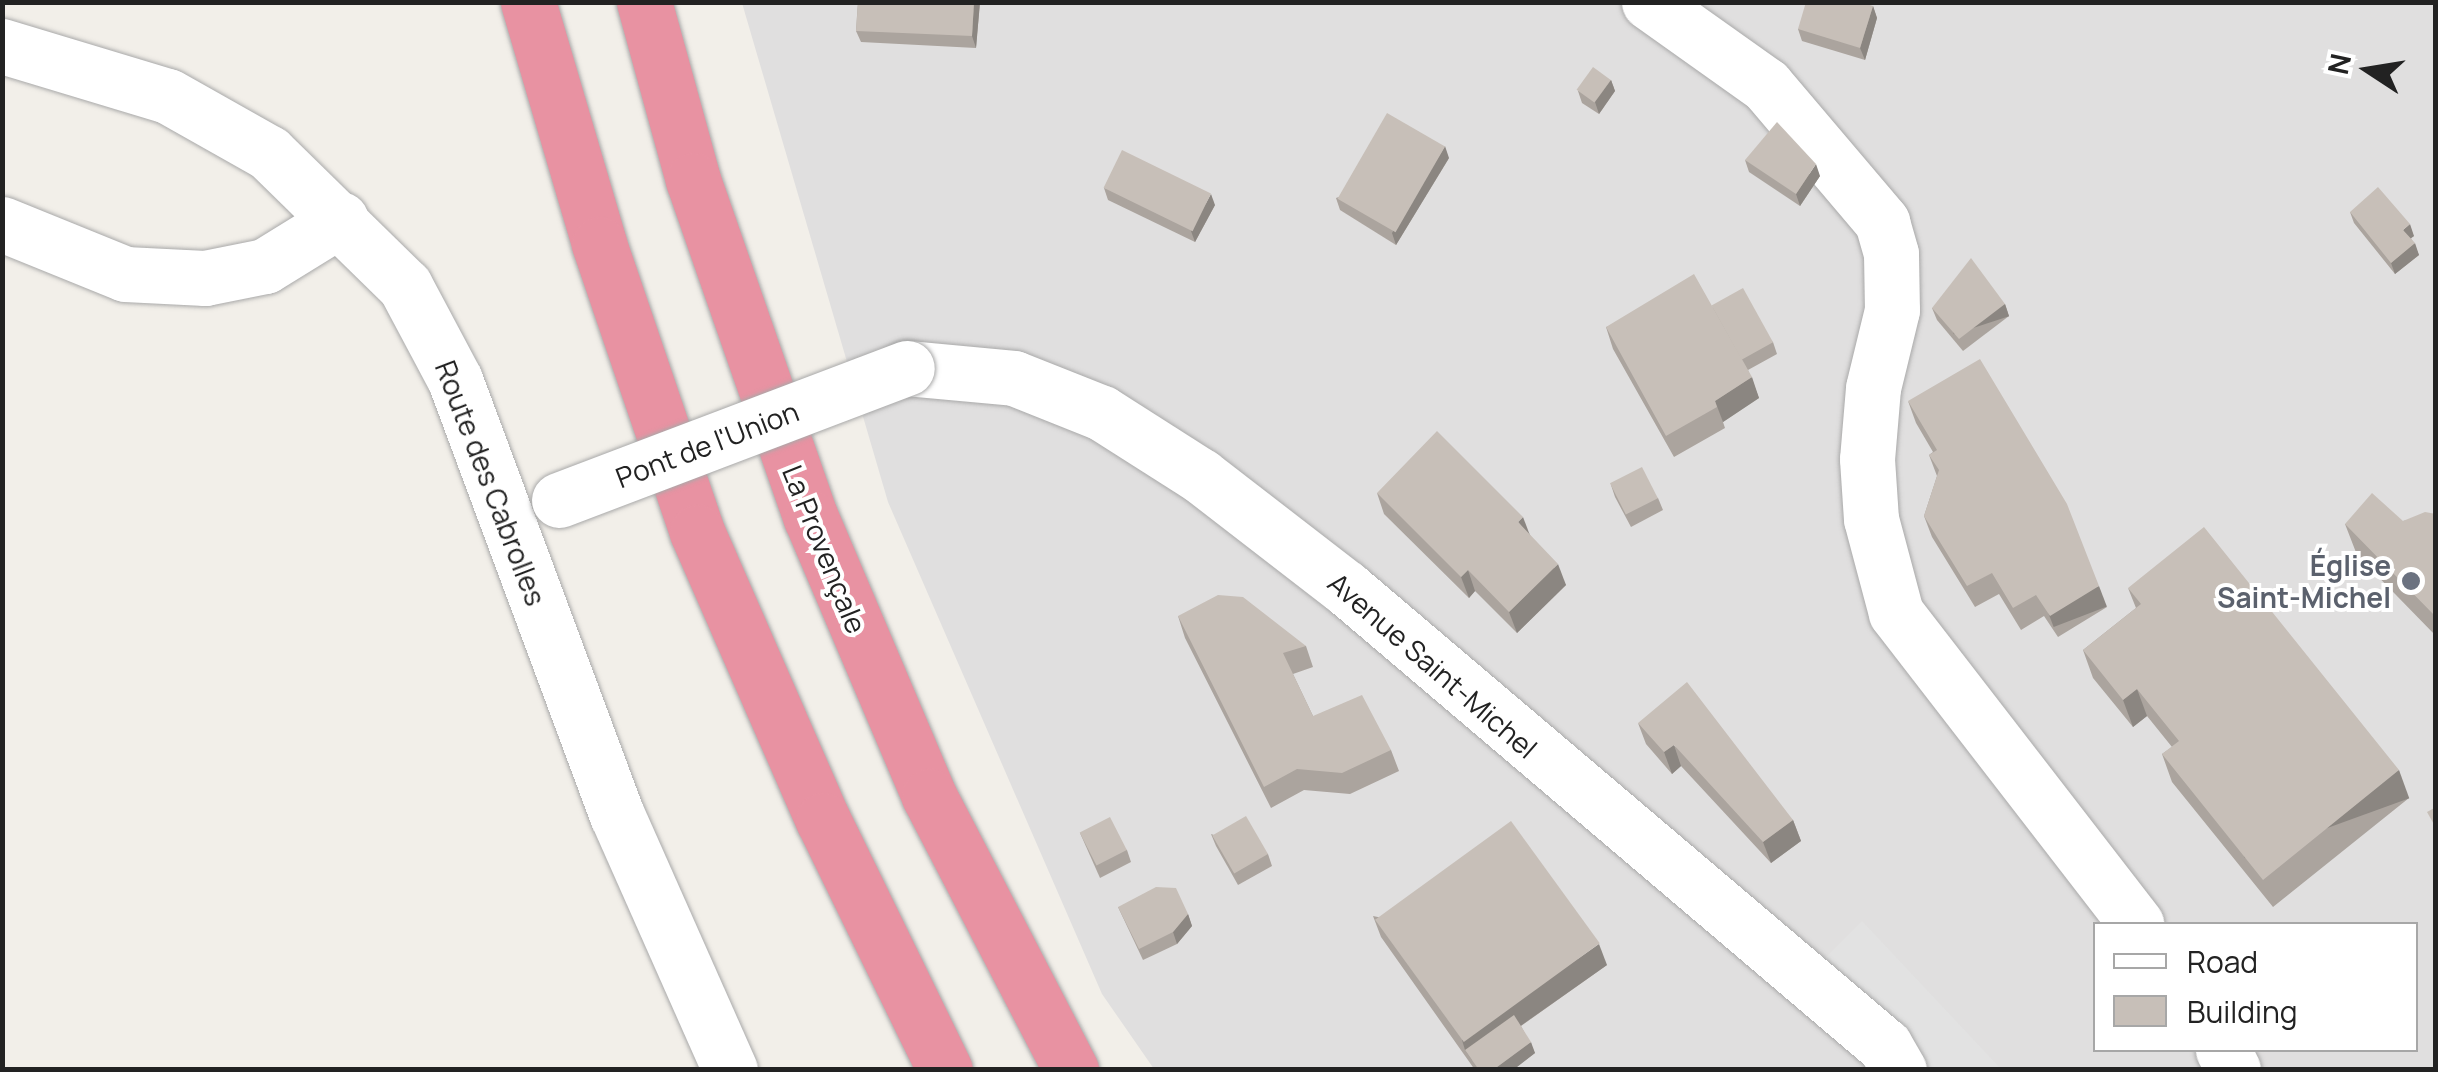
<!DOCTYPE html>
<html>
<head>
<meta charset="utf-8">
<style>
  body { margin:0 }
  #map { position:relative; width:2438px; height:1072px; overflow:hidden; background:#f2efe9; font-family:Manrope,sans-serif }
  div>[style] { position:absolute }
  [style*='--x'] { left:calc(var(--x)*1px); top:calc(var(--y)*1px); width:calc(var(--w)*1px); rotate:calc(var(--a)*1deg) }
  .residential>* { inset:0; background:#e0dfdf }
  .parking>* { inset:0; background:#e2e2e2 }
  .roads { filter:drop-shadow(0 0 2px #a9a9a9) drop-shadow(0 0 2px #a9a9a9) }
  .minor>* { height:55px; margin:-27.5px; padding:0 27.5px; transform-origin:27.5px; border-radius:27.5px; background:#fff }
  .highway>* { height:55px; margin:-27.5px; padding:0 27.5px; transform-origin:27.5px; border-radius:27.5px; background:#e892a2 }
  .bridges { filter:drop-shadow(0 0 2px #a9a9a9) drop-shadow(0 0 2px #a9a9a9) }
  .minor-bridge>* { height:55px; margin:-27.5px; padding:0 27.5px; transform-origin:27.5px; border-radius:27.5px; background:#fff }
  .wall>* { inset:0; background:#aba49e }
  .shaded-wall>* { inset:0; background:#8b8681; transform-origin:0 0 }
  .building>* { inset:0; background:#c7bfb8; transform-origin:0 0 }
  .dots>* { width:28px; height:28px; translate:-50% -50%; box-sizing:border-box; border:5px solid #fff; border-radius:50% }
  span { translate:-50% -50%; white-space:nowrap; text-align:center; line-height:1.15; -webkit-text-stroke:8px #fff; paint-order:stroke }
  .street-label { font-size:28px; color:#222 }
  .worship-label { font-size:28px; color:#5b616d; font-weight:700 }
  .right { translate:-100% -50%; text-align:right }
  .frame { position:absolute; inset:0; border:5px solid #222; pointer-events:none }
  .legend { position:absolute; left:2093px; top:922px; width:325px; height:130px; box-sizing:border-box; background:#fff; border:2px solid #a7a7a7; margin:0; padding:12px 18px; list-style:none; font-size:30px; color:#222 }
  .legend li { display:flex; align-items:center; gap:20px; height:50px }
  .legend b { width:50px; border:2px solid #a7a7a7 }
  .north { position:absolute; left:2318px; top:20px; width:100px; height:100px; -webkit-text-stroke:8px #fff; paint-order:stroke; rotate:282deg; font-size:28px; font-weight:700; line-height:40px; text-align:center; color:#222 }
  .north::after { content:''; display:block; margin:auto; width:35px; height:45px; background:#222; clip-path:polygon(50% 0,100% 100%,50% 72%,0 100%) }
</style>
</head>
<body>
<div id="map">
  <div class="residential">
    <i style="clip-path:polygon(evenodd,742px 3px,2435px 3px,2435px 1069px,1154px 1069px,1102px 994px,888px 502px,742px 3px,2096px 924px,2416px 924px,2416px 1050px,2096px 1050px,2096px 924px)"></i>
  </div>
  <div class="parking">
    <i style="clip-path:polygon(1862px 921px,2001px 1069px,1921px 1069px,1818px 965px)"></i>
  </div>
  <div class="roads">
    <div class="minor">
      <i style="--x:1649;--y:2;--w:143;--a:35.4"></i>
      <i style="--x:1766;--y:85;--w:180;--a:49.7"></i>
      <i style="--x:1882;--y:222;--w:33;--a:74"></i>
      <i style="--x:1891;--y:254;--w:56;--a:89"></i>
      <i style="--x:1892;--y:310;--w:80;--a:103.7"></i>
      <i style="--x:1873;--y:388;--w:71;--a:94.8"></i>
      <i style="--x:1867;--y:459;--w:60;--a:86.2"></i>
      <i style="--x:1871;--y:519;--w:97;--a:75.1"></i>
      <i style="--x:1896;--y:613;--w:393;--a:52.3"></i>
      <i style="--x:2;--y:46;--w:173;--a:16.8"></i>
      <i style="--x:168;--y:96;--w:116;--a:29.4"></i>
      <i style="--x:269;--y:153;--w:190;--a:44.4"></i>
      <i style="--x:405;--y:286;--w:106;--a:62"></i>
      <i style="--x:455;--y:380;--w:464;--a:69.6"></i>
      <i style="--x:617;--y:815;--w:279;--a:66.1"></i>
      <i style="--x:2;--y:224;--w:133;--a:22.1"></i>
      <i style="--x:125;--y:274;--w:80;--a:2.9"></i>
      <i style="--x:205;--y:278;--w:61;--a:-11.3"></i>
      <i style="--x:265;--y:266;--w:89;--a:-31.7"></i>
      <i style="--x:907;--y:368;--w:107;--a:5.3"></i>
      <i style="--x:1014;--y:378;--w:95;--a:21.7"></i>
      <i style="--x:1102;--y:413;--w:117;--a:32.5"></i>
      <i style="--x:1201;--y:476;--w:183;--a:37.7"></i>
      <i style="--x:1346;--y:588;--w:707;--a:40.36"></i>
      <i style="--x:1885;--y:1046;--w:28;--a:60"></i>
      <i style="--x:2223;--y:1050;--w:22;--a:63"></i>
    </div>
    <div class="highway">
      <i style="--x:528;--y:2;--w:252;--a:73.6"></i>
      <i style="--x:599;--y:244;--w:304;--a:71.2"></i>
      <i style="--x:697;--y:532;--w:314;--a:66.4"></i>
      <i style="--x:823;--y:820;--w:278;--a:64"></i>
      <i style="--x:644;--y:2;--w:185;--a:74.6"></i>
      <i style="--x:693;--y:180;--w:358;--a:70.8"></i>
      <i style="--x:811;--y:518;--w:302;--a:67"></i>
      <i style="--x:929;--y:796;--w:309;--a:62.6"></i>
    </div>
  </div>
  <div class="bridges">
    <div class="minor-bridge">
      <i style="--x:559;--y:500;--w:372;--a:-20.8"></i>
    </div>
  </div>
  <div class="wall">
    <i style="clip-path:polygon(858px 2px,980px 2px,976px 48px,861px 42px,856px 31px)"></i>
    <i style="clip-path:polygon(1873px 6px,1877px 18px,1865px 60px,1802px 41px,1798px 29px)"></i>
    <i style="clip-path:polygon(1611px 80px,1615px 91px,1599px 114px,1582px 103px,1578px 91px)"></i>
    <i style="clip-path:polygon(1449px 158px,1396px 245px,1340px 210px,1336px 198px)"></i>
    <i style="clip-path:polygon(1745px 160px,1820px 176px,1800px 206px,1749px 172px)"></i>
    <i style="clip-path:polygon(1104px 188px,1215px 205px,1195px 242px,1108px 200px)"></i>
    <i style="clip-path:polygon(2350px 212px,2414px 236px,2411px 238px,2419px 255px,2395px 274px,2354px 223px)"></i>
    <i style="clip-path:polygon(2005px 304px,2009px 316px,1963px 351px,1937px 320px,1932px 308px)"></i>
    <i style="clip-path:polygon(1712px 307px,1773px 342px,1777px 354px,1748px 370px,1759px 398px,1723px 422px,1725px 428px,1674px 457px,1613px 349px,1606px 327px)"></i>
    <i style="clip-path:polygon(1908px 401px,2107px 607px,2058px 637px,2044px 616px,2021px 630px,1999px 594px,1975px 607px,1932px 537px,1924px 516px,1937px 476px,1929px 455px,1933px 452px,1916px 423px)"></i>
    <i style="clip-path:polygon(1611px 485px,1658px 498px,1663px 510px,1631px 527px,1615px 497px)"></i>
    <i style="clip-path:polygon(1377px 493px,1529px 534px,1566px 585px,1517px 633px,1475px 591px,1469px 598px,1384px 514px)"></i>
    <i style="clip-path:polygon(2436px 514px,2436px 636px,2357px 555px,2345px 524px,2403px 521px)"></i>
    <i style="clip-path:polygon(2128px 588px,2409px 798px,2273px 907px,2172px 782px,2162px 754px,2172px 747px,2147px 716px,2133px 727px,2093px 678px,2083px 650px,2136px 608px)"></i>
    <i style="clip-path:polygon(1178px 616px,1306px 646px,1313px 667px,1293px 674px,1313px 716px,1391px 750px,1399px 771px,1350px 794px,1304px 790px,1271px 808px,1185px 638px)"></i>
    <i style="clip-path:polygon(1638px 723px,1793px 820px,1801px 841px,1771px 863px,1681px 766px,1672px 774px,1646px 744px)"></i>
    <i style="clip-path:polygon(1080px 833px,1127px 850px,1131px 862px,1100px 878px)"></i>
    <i style="clip-path:polygon(1211px 834px,1268px 854px,1272px 866px,1238px 885px,1216px 846px)"></i>
    <i style="clip-path:polygon(1118px 907px,1188px 914px,1192px 926px,1177px 944px,1143px 960px)"></i>
    <i style="clip-path:polygon(1373px 916px,1607px 965px,1521px 1026px,1535px 1053px,1513px 1070px,1475px 1070px,1381px 937px)"></i>
  </div>
  <div class="shaded-wall">
    <i style="clip-path:polygon(974px 2px,980px 2px,976px 48px,972px 36px)"></i>
    <i style="clip-path:polygon(1873px 6px,1877px 18px,1865px 60px,1860px 48px)"></i>
    <i style="clip-path:polygon(1611px 80px,1615px 91px,1599px 114px,1595px 102px)"></i>
    <i style="clip-path:polygon(1445px 146px,1449px 158px,1396px 245px,1392px 233px)"></i>
    <i style="clip-path:polygon(1816px 164px,1820px 176px,1800px 206px,1796px 194px)"></i>
    <i style="clip-path:polygon(1211px 194px,1215px 205px,1195px 242px,1191px 231px)"></i>
    <i style="clip-path:polygon(2410px 224px,2414px 236px,2407px 241px,2403px 230px)"></i>
    <i style="clip-path:polygon(2415px 243px,2419px 255px,2395px 274px,2391px 263px)"></i>
    <i style="left:2005px;top:304px;width:13px;height:58px;rotate:72deg"></i>
    <i style="clip-path:polygon(1752px 377px,1759px 398px,1723px 422px,1715px 401px)"></i>
    <i style="clip-path:polygon(1523px 517px,1531px 538px,1518px 522px)"></i>
    <i style="clip-path:polygon(1558px 564px,1566px 585px,1517px 633px,1509px 612px)"></i>
    <i style="clip-path:polygon(1468px 570px,1475px 591px,1469px 598px,1461px 577px)"></i>
    <i style="left:2099px;top:586px;width:22px;height:57px;rotate:69deg"></i>
    <i style="clip-path:polygon(2137px 689px,2147px 716px,2133px 727px,2123px 700px)"></i>
    <i style="clip-path:polygon(1674px 745px,1681px 766px,1672px 774px,1664px 752px)"></i>
    <i style="left:2399px;top:770px;width:30px;height:175px;rotate:70deg"></i>
    <i style="clip-path:polygon(1793px 820px,1801px 841px,1771px 863px,1763px 842px)"></i>
    <i style="clip-path:polygon(1188px 914px,1192px 926px,1177px 944px,1173px 932px)"></i>
    <i style="clip-path:polygon(1599px 944px,1607px 965px,1472px 1060px,1465px 1050px,1462px 1040px)"></i>
    <i style="clip-path:polygon(1531px 1042px,1535px 1053px,1513px 1070px,1493px 1070px)"></i>
  </div>
  <div class="building">
    <i style="clip-path:polygon(858px 2px,974px 2px,972px 36px,856px 31px)"></i>
    <i style="clip-path:polygon(1806px 2px,1860px 2px,1873px 6px,1860px 48px,1798px 29px)"></i>
    <i style="left:1593px;top:67px;width:22px;height:28px;rotate:36deg"></i>
    <i style="left:1387px;top:113px;width:67px;height:99px;rotate:30deg"></i>
    <i style="clip-path:polygon(1777px 122px,1816px 164px,1796px 194px,1745px 160px)"></i>
    <i style="left:1122px;top:150px;width:99px;height:42px;rotate:26deg"></i>
    <i style="clip-path:polygon(2378px 187px,2410px 224px,2403px 230px,2415px 243px,2391px 263px,2350px 212px)"></i>
    <i style="clip-path:polygon(1971px 258px,2005px 304px,1959px 339px,1932px 308px)"></i>
    <i style="clip-path:polygon(1694px 274px,1752px 377px,1715px 401px,1717px 407px,1666px 436px,1606px 327px)"></i>
    <i style="left:1743px;top:288px;width:62px;height:36px;rotate:61deg"></i>
    <i style="clip-path:polygon(1980px 359px,2067px 504px,2099px 586px,2050px 616px,2036px 595px,2013px 608px,1992px 573px,1967px 586px,1924px 516px,1939px 470px,1929px 455px,1937px 450px,1908px 401px)"></i>
    <i style="clip-path:polygon(1437px 431px,1523px 517px,1518px 522px,1558px 564px,1509px 612px,1468px 570px,1461px 577px,1377px 493px)"></i>
    <i style="left:1642px;top:467px;width:35px;height:36px;rotate:63deg"></i>
    <i style="clip-path:polygon(2372px 493px,2403px 521px,2425px 512px,2436px 514px,2436px 617px,2345px 524px)"></i>
    <i style="clip-path:polygon(2204px 527px,2399px 770px,2263px 880px,2162px 754px,2179px 741px,2137px 689px,2123px 700px,2083px 650px,2141px 604px,2128px 588px)"></i>
    <i style="clip-path:polygon(1218px 595px,1243px 597px,1306px 646px,1283px 653px,1313px 716px,1362px 695px,1391px 750px,1342px 773px,1297px 769px,1264px 787px,1178px 616px)"></i>
    <i style="clip-path:polygon(1687px 682px,1793px 820px,1763px 842px,1674px 745px,1664px 752px,1638px 723px)"></i>
    <i style="clip-path:polygon(2436px 807px,2436px 828px,2427px 812px)"></i>
    <i style="left:1246px;top:816px;width:44px;height:39px;rotate:60deg"></i>
    <i style="left:1110px;top:817px;width:37px;height:34px;rotate:63deg"></i>
    <i style="left:1511px;top:821px;width:151px;height:168px;rotate:54deg"></i>
    <i style="clip-path:polygon(1156px 887px,1176px 888px,1188px 914px,1173px 932px,1139px 949px,1118px 907px)"></i>
    <i style="clip-path:polygon(1514px 1015px,1531px 1042px,1493px 1070px,1479px 1070px,1465px 1050px)"></i>
  </div>
  <div class="dots">
    <i style="left:2411px;top:581px;background:#6b7280"></i>
  </div>
  <div class="street-label">
    <span style="left:707px;top:444px;rotate:-21deg">Pont de l'Union</span>
    <span style="left:491px;top:483px;rotate:69deg">Route des Cabrolles</span>
    <span style="left:825px;top:549px;rotate:68deg">La Provençale</span>
    <span style="left:1433px;top:665px;rotate:41deg">Avenue Saint-Michel</span>
  </div>
  <div class="worship-label">
    <span class="right" style="left:2391px;top:581px">Église<br>Saint-Michel</span>
  </div>
  <div class="frame"></div>
  <ul class="legend">
  <li><b style="height:12px;background:#fff"></b>Road</li>
  <li><b style="height:28px;background:#c7bfb8"></b>Building</li>
  </ul>
  <div class="north">N</div>
</div>
</body>
</html>
